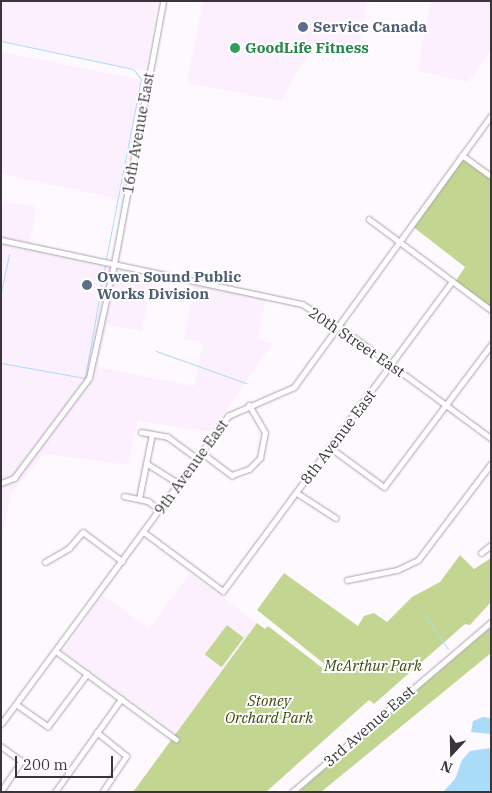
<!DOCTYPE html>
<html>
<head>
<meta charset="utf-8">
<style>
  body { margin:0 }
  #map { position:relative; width:492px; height:793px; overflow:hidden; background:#fef9fe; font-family:"IBM Plex Serif",serif }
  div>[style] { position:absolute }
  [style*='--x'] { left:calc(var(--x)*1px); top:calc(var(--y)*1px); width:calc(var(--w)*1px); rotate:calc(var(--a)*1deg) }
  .built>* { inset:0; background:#fcf0fe }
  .green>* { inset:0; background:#c3d691; transform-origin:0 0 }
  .water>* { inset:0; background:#aadcf9 }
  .stream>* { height:1px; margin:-0.5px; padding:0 0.5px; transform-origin:0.5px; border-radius:0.5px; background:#aadcf9 }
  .roads { filter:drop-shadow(0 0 1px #a9a2aa) drop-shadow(0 0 1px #a9a2aa) }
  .minor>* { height:4.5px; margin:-2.25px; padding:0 2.25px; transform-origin:2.25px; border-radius:2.25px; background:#fff }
  .major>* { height:5px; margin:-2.5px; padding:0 2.5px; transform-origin:2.5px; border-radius:2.5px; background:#fff }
  .dots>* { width:14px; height:14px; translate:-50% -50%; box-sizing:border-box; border:2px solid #fff; border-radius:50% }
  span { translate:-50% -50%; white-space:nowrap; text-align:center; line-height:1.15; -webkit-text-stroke:4px #fff; paint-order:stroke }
  .service-label { font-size:15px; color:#4e5e75; font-weight:700 }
  .left { translate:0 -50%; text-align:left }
  .leisure-label { font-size:15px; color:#27864d; font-weight:700 }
  .street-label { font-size:15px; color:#393639 }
  .park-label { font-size:15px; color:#3b480b; font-style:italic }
  .frame { position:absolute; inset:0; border:2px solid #393639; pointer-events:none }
  .north { position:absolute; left:427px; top:728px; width:50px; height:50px; -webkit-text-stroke:4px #fff; paint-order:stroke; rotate:201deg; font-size:14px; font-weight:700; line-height:20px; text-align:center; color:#393639 }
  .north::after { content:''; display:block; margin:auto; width:18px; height:22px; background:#393639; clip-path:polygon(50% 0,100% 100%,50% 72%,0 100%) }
  .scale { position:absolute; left:15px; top:756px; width:98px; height:22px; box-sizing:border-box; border:2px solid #393639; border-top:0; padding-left:6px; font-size:15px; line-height:18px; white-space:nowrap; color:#393639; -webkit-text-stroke:4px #fff; paint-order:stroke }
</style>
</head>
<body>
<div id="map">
  <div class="built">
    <i style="clip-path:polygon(1px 1px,158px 1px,145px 71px,1px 42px)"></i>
    <i style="clip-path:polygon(203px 1px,368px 1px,357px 57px,312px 48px,280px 101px,187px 83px)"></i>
    <i style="clip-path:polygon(431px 1px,491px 1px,491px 50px,468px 82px,417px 71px)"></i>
    <i style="clip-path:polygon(1px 52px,142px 80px,122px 200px,1px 174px)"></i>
    <i style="clip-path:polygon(1px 200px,36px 207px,29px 249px,153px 276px,142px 331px,107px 325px,98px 367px,194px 386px,203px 343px,183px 339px,195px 285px,266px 299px,258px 338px,273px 343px,210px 432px,138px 421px,128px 465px,44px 454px,11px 494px,1px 542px)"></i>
    <i style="clip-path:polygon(190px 573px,257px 623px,176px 733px,63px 651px,103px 595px,149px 629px)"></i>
  </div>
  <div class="green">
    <i style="clip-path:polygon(462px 157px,491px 178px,491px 309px,455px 282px,465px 267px,412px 226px)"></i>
    <i style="clip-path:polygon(460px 555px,474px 569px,491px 558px,491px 602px,470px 625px,465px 624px,374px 704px,369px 700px,266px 792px,133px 792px,257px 623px,265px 629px,268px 626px,325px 670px,327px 666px,257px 610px,284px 573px,358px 626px,364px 616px,374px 613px,387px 622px,412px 597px,440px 582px)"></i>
    <i style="left:227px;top:625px;width:21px;height:37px;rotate:37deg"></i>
    <i style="clip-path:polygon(491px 627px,491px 653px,321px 792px,298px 792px)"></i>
  </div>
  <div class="water">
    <i style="clip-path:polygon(483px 717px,491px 718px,491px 734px,471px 732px,473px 721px)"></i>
    <i style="clip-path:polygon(491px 748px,491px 792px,443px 792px,455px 779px,462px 760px,470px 751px)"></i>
  </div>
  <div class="stream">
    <i style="--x:1;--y:41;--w:135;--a:12"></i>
    <i style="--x:133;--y:69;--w:13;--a:51"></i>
    <i style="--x:141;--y:79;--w:183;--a:101"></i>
    <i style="--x:1;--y:292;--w:39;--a:-78"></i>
    <i style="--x:156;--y:351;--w:96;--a:19.6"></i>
    <i style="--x:1;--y:363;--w:85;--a:10.1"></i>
    <i style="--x:85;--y:378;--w:115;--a:-80"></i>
    <i style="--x:425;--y:615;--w:41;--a:55.9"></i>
  </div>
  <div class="roads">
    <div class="minor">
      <i style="--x:462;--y:155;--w:36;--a:36"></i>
      <i style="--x:369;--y:219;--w:152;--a:36.7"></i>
      <i style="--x:1;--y:240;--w:308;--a:12"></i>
      <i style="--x:302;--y:304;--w:48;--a:31.4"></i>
      <i style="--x:343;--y:329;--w:184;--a:36.4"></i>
      <i style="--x:141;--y:432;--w:27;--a:10"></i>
      <i style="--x:168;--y:437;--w:36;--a:36"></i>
      <i style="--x:331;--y:448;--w:66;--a:36.3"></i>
      <i style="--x:384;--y:487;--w:178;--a:-53"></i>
      <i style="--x:201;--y:452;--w:39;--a:37"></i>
      <i style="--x:232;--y:475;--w:18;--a:-19"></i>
      <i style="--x:249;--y:469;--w:16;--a:-45"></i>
      <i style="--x:260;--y:458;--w:25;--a:-79"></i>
      <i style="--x:265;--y:433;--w:32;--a:-120"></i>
      <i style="--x:146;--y:463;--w:39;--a:32"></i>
      <i style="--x:1;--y:483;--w:14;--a:-21"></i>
      <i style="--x:14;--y:478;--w:125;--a:-53.1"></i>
      <i style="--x:89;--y:378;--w:117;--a:-77.6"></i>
      <i style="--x:114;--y:264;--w:268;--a:-79.4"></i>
      <i style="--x:297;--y:493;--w:46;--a:32.7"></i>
      <i style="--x:124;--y:496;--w:25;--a:12"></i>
      <i style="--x:148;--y:501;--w:15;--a:37"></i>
      <i style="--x:139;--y:499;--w:66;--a:-78.7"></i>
      <i style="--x:144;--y:532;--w:99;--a:36.8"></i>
      <i style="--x:223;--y:591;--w:385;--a:-53.5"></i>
      <i style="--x:481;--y:553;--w:13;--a:-39"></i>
      <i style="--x:45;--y:562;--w:28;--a:-30"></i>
      <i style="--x:69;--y:548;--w:21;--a:-49"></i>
      <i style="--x:83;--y:532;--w:49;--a:36.6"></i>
      <i style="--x:347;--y:580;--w:51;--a:-11.3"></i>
      <i style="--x:397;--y:570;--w:23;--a:-25"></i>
      <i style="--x:418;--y:560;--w:121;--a:-52.8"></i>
      <i style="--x:56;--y:651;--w:149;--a:36.3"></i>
      <i style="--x:16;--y:704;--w:39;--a:35"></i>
      <i style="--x:48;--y:726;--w:65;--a:-53.1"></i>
      <i style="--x:1;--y:724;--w:383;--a:-53.6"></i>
      <i style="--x:228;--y:416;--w:72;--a:-23.7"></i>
      <i style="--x:294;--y:387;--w:335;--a:-54"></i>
      <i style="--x:97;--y:732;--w:38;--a:39"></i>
      <i style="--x:127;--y:756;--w:43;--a:123.7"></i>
      <i style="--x:1;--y:746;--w:26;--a:36"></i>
      <i style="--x:22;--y:761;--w:37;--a:124"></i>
      <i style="--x:55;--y:792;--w:114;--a:-54.6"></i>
    </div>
    <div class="major">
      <i style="--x:292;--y:792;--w:262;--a:-40.5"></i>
    </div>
  </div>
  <div class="dots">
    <i style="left:303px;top:27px;background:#5c6f8a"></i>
    <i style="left:235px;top:48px;background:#2e9e5b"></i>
    <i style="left:87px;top:285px;background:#5c6f8a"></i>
  </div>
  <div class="service-label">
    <span class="left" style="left:313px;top:27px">Service Canada</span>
    <span class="left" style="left:97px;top:285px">Owen Sound Public<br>Works Division</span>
  </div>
  <div class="leisure-label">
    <span class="left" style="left:245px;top:48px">GoodLife Fitness</span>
  </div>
  <div class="street-label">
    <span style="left:138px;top:133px;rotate:-80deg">16th Avenue East</span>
    <span style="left:357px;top:342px;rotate:34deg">20th Street East</span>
    <span style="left:338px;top:437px;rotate:-53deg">8th Avenue East</span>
    <span style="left:191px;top:467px;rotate:-54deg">9th Avenue East</span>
    <span style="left:369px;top:726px;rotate:-41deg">3rd Avenue East</span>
  </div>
  <div class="park-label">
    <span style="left:373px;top:666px">McArthur Park</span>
    <span style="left:269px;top:709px">Stoney<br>Orchard Park</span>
  </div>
  <div class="frame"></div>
  <div class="north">N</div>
  <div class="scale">200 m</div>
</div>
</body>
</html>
